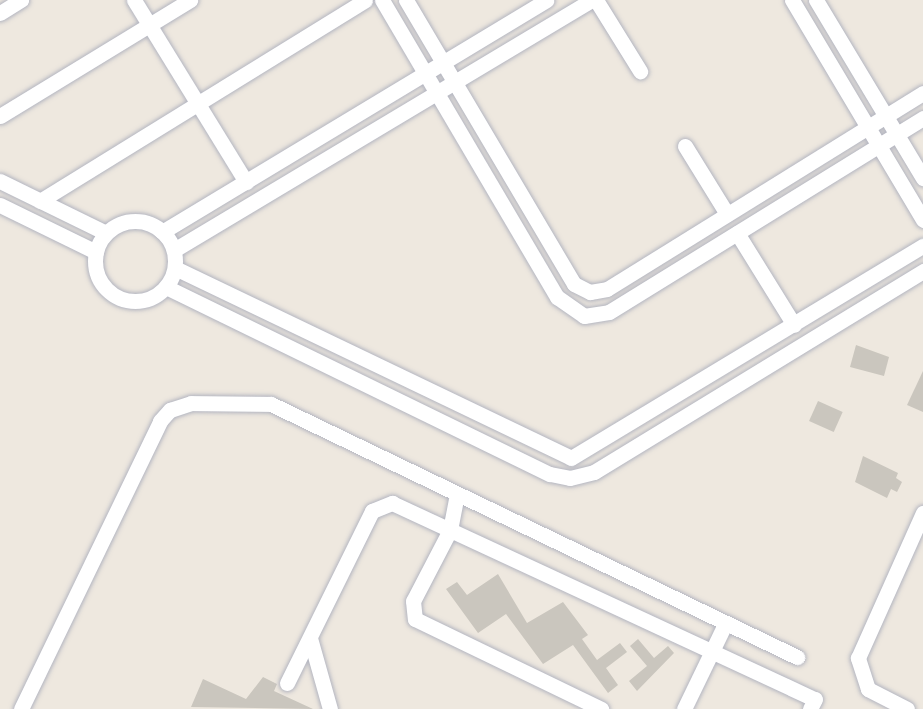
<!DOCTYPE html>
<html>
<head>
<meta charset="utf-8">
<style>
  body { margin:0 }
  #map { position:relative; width:923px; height:709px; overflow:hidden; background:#eee8df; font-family:Rubik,sans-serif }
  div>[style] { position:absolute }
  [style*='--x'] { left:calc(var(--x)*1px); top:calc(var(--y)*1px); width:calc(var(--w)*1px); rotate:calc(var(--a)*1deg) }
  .building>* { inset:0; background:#cac6be; transform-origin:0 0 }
  .roads { filter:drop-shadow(0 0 2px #b3b5c0) drop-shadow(0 0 2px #b3b5c0) }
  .minor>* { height:15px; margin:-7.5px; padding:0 7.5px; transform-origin:7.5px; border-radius:7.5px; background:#fff }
  .minor>.ring { margin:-7.5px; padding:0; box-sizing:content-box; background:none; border:15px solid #fff; border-radius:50% }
  span { translate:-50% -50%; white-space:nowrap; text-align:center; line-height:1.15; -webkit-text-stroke:5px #fff; paint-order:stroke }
</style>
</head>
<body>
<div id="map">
  <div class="building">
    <i style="clip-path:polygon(856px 345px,889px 357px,884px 376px,850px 367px)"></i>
    <i style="clip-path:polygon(923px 371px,923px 412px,907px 405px)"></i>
    <i style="left:818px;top:401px;width:27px;height:22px;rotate:24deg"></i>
    <i style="clip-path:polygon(863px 456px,898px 473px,896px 478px,902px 482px,897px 492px,891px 489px,887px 498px,855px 482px)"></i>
    <i style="clip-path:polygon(498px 574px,527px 623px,563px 602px,588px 635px,582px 639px,597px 660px,620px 643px,627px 652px,606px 668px,618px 685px,608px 693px,573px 645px,543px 664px,506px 614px,478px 633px,446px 589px,457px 582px,467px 595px)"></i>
    <i style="clip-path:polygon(638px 639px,654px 658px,668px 646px,674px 653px,637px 691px,629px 681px,647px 666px,630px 646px)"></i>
    <i style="clip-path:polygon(263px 677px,277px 684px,274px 691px,313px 709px,191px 707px,203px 679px,246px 699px)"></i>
  </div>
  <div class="roads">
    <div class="minor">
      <i style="--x:134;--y:0;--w:214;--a:58.4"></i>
      <i style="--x:382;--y:0;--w:345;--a:59.5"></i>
      <i style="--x:557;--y:297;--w:33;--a:35"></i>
      <i style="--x:584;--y:316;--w:25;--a:-9"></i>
      <i style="--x:609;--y:312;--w:369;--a:-31.7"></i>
      <i style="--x:406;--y:0;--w:330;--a:59.4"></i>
      <i style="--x:574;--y:284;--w:18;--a:27"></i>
      <i style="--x:590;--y:292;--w:17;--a:-10"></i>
      <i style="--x:607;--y:289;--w:372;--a:-31.8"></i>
      <i style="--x:596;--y:0;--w:84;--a:58.2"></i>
      <i style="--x:792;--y:0;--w:256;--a:59.2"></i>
      <i style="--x:816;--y:0;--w:208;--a:59"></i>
      <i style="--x:0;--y:13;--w:25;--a:-32"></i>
      <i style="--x:0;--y:116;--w:223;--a:-31.4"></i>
      <i style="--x:685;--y:146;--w:80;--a:58.3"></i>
      <i style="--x:0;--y:181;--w:118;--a:26.1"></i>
      <i style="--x:40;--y:201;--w:382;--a:-31.7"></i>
      <i style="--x:0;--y:205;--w:107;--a:26.1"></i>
      <i class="ring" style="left:95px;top:221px;width:65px;height:65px"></i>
      <i style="--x:162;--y:232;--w:449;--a:-31.1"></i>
      <i style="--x:737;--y:233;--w:108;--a:58.2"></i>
      <i style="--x:174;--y:250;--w:486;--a:-30.9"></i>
      <i style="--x:175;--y:268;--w:439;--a:25.6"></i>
      <i style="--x:571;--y:458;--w:411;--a:-31.1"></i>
      <i style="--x:166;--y:287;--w:427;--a:26"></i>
      <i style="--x:550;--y:474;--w:20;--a:11"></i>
      <i style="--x:570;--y:478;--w:25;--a:-14"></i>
      <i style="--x:594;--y:472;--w:386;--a:-31.4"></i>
      <i style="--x:457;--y:494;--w:37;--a:101"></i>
      <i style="--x:450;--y:530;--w:80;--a:117.5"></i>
      <i style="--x:413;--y:601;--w:18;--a:84"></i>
      <i style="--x:415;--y:619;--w:207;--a:25.8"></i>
      <i style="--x:310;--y:638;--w:74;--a:74.3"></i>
      <i style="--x:287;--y:683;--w:192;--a:-63.7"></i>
      <i style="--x:372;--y:511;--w:22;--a:-22"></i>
      <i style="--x:392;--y:503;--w:466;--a:24.9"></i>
      <i style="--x:815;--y:699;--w:11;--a:117"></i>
      <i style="--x:21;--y:709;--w:320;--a:-64.2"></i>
      <i style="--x:160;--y:421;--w:15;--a:-48"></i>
      <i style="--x:170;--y:410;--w:22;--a:-18"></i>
      <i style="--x:191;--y:403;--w:80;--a:0.7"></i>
      <i style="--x:271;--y:404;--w:584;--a:25.69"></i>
      <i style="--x:684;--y:709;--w:94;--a:-64.2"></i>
      <i style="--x:907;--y:709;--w:44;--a:-152.9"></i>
      <i style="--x:868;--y:689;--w:33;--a:-108"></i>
      <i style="--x:858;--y:658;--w:159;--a:-65.9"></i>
    </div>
  </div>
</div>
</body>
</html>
